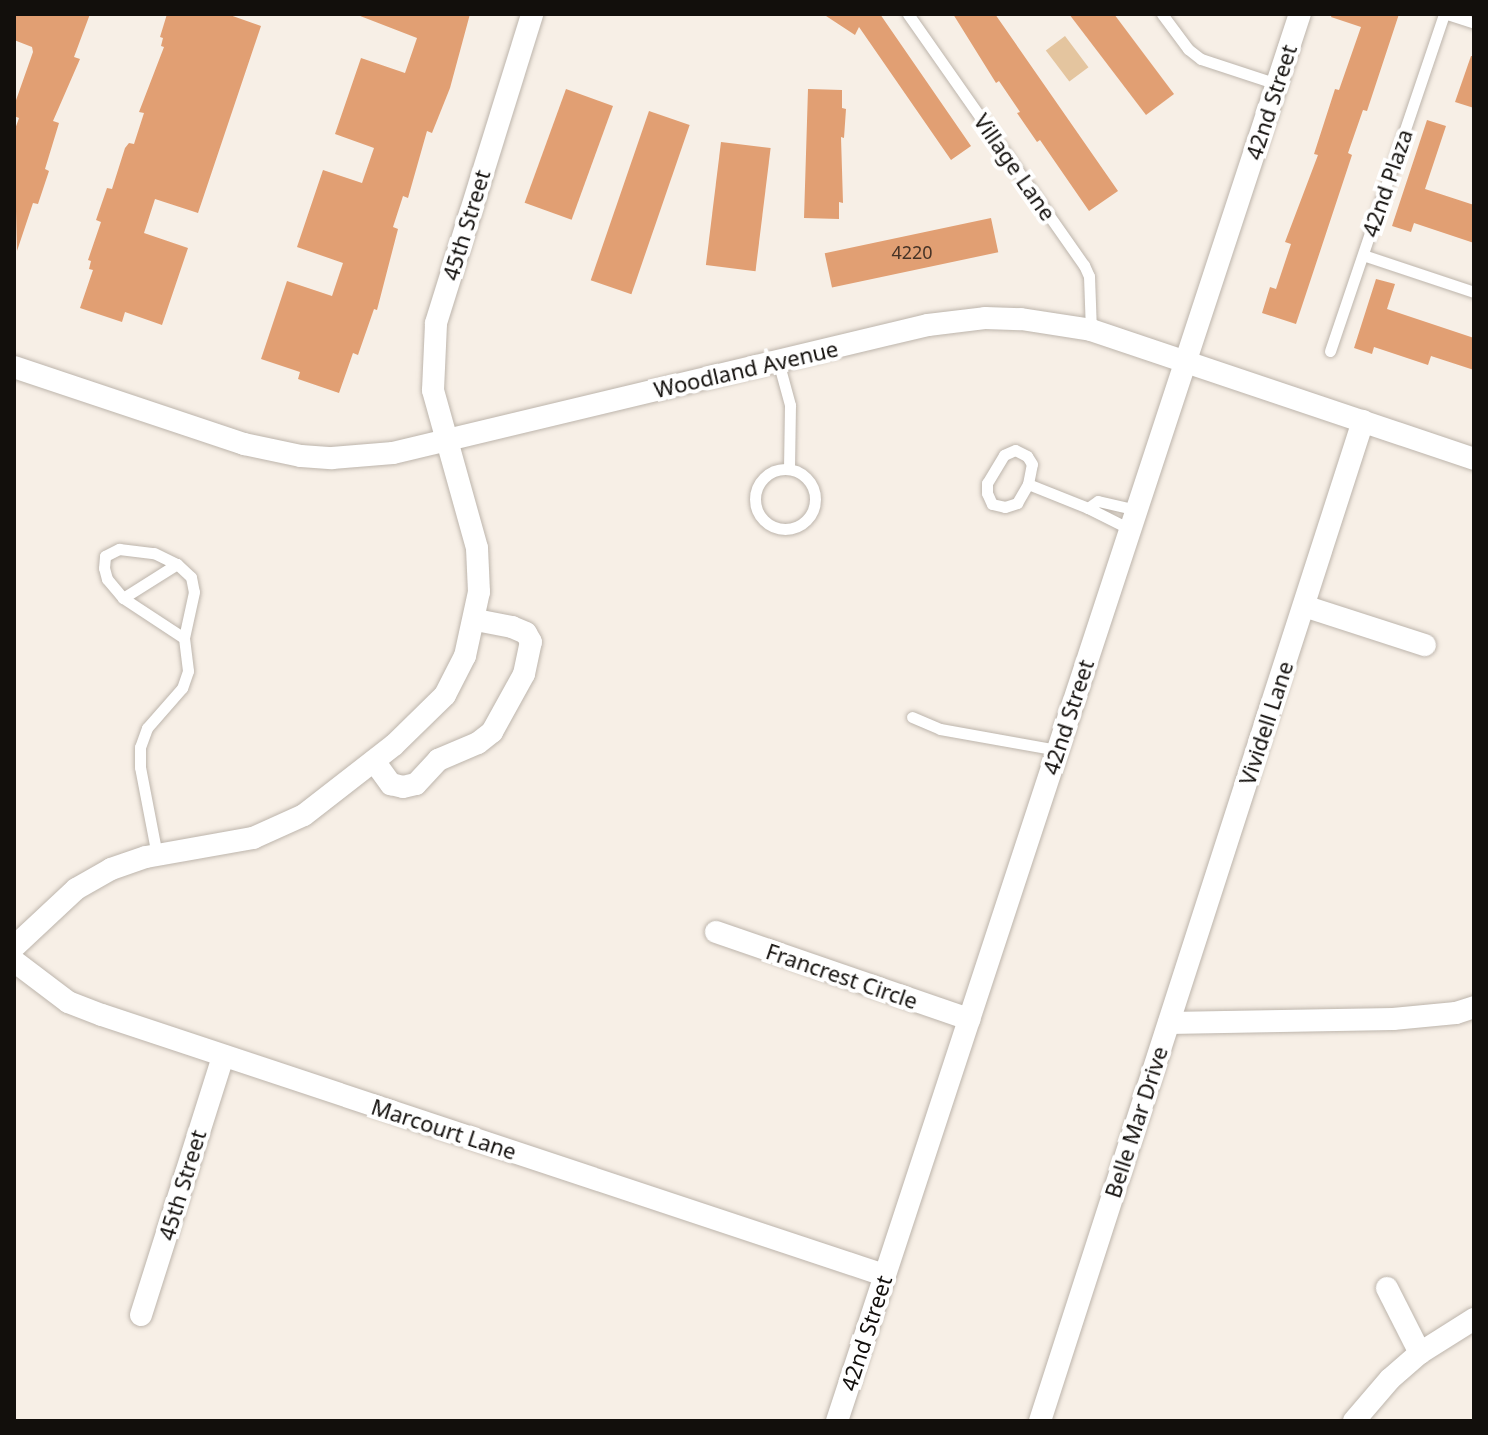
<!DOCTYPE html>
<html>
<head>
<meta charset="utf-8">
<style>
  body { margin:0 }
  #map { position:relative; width:1488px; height:1435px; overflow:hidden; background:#f7efe6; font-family:"Noto Sans",sans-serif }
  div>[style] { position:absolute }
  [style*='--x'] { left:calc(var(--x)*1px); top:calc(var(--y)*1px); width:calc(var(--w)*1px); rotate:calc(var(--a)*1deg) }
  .green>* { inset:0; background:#e4c59f; transform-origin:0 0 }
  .building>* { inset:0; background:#e19f73; transform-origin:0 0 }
  .roads { filter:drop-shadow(0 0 2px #bdb5ac) drop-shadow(0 0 2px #bdb5ac) }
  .service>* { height:11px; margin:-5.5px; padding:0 5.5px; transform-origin:5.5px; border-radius:5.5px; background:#fff }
  .service>.ring { margin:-5.5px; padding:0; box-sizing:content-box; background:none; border:11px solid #fff; border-radius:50% }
  .minor>* { height:22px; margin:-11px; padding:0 11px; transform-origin:11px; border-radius:11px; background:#fff }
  span { translate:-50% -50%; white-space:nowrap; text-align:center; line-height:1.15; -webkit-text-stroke:8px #fff; paint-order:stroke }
  .number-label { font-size:18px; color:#463326 }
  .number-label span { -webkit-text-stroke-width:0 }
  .street-label { font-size:22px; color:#120f0c }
  .frame { position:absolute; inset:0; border:16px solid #120f0c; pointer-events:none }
</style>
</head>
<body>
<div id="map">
  <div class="green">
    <i style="left:1065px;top:36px;width:39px;height:24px;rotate:53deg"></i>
  </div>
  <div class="building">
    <i style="clip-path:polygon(14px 14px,90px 14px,74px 57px,80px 59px,53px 121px,59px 123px,45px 169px,49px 171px,38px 204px,33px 203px,17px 251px,14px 132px,19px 118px,14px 116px,14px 106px,33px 52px,32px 47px,14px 40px)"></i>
    <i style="clip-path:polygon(167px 14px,227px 14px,261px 26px,198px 213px,155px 199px,144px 233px,188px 248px,162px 325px,125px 312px,122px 322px,80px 308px,93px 270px,89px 269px,91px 261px,88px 260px,101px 222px,96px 220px,107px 188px,112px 189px,125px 148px,129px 143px,134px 144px,144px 113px,139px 112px,164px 47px,161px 46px,163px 38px,160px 37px)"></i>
    <i style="clip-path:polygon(355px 14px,470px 14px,450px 88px,432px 133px,427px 131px,408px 198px,403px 196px,393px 227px,398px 229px,377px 310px,374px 309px,358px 355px,353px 353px,339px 393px,298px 379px,300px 372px,261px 359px,287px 281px,332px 296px,343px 263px,297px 247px,323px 170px,362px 183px,374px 148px,335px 134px,361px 58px,405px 73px,417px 38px)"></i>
    <i style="clip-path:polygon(823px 14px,880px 14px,971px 146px,951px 160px,859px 27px,855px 35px)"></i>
    <i style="clip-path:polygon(953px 14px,995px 14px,1118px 191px,1089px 211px,1040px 140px,1037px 142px,1017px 113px,1020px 112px,999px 81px,996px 83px)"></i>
    <i style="clip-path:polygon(1069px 14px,1114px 14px,1174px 94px,1146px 115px)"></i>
    <i style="clip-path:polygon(1332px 14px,1399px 14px,1367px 111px,1363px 110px,1348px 153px,1352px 155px,1296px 324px,1262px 313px,1270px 287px,1276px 289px,1291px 244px,1285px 242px,1318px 155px,1314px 154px,1335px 89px,1339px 90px,1361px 27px,1331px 17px)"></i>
    <i style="clip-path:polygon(1471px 56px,1474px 56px,1474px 108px,1455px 102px)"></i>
    <i style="left:566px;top:89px;width:50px;height:121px;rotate:20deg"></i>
    <i style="clip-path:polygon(808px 89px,842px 90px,842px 108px,846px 109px,844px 138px,841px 137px,843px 203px,839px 202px,839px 219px,804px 218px)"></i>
    <i style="left:649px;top:111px;width:43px;height:179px;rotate:19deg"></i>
    <i style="clip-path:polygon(1427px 120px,1446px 126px,1425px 189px,1474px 205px,1474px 243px,1414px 223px,1411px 232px,1392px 226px)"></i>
    <i style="left:721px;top:142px;width:50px;height:124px;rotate:7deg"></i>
    <i style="left:991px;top:218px;width:35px;height:170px;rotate:78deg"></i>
    <i style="clip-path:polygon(1376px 279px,1395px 284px,1387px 309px,1474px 338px,1474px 370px,1431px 356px,1428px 365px,1374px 347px,1372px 354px,1354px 348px)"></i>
  </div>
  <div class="roads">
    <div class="service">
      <i style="--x:908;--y:14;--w:307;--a:55"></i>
      <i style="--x:1084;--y:265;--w:12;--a:66"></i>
      <i style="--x:1089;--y:276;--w:54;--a:87.9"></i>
      <i style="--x:1162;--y:14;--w:44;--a:53.4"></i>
      <i style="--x:1188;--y:49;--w:16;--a:38"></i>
      <i style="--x:1201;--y:59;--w:80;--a:18.2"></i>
      <i style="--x:1447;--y:14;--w:28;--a:18"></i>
      <i style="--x:1363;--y:255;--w:117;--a:18.4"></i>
      <i style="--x:1330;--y:351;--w:356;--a:-71.3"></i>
      <i style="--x:778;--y:361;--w:46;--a:74.7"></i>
      <i style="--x:790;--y:405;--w:64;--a:90.9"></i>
      <i class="ring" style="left:755px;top:469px;width:49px;height:49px"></i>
      <i style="--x:1028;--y:484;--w:20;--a:-79"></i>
      <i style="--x:1032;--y:464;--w:9;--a:-122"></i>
      <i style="--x:1027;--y:456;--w:13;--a:-153"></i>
      <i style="--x:1015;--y:450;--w:12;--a:156"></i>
      <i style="--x:1004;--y:455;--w:33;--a:121"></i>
      <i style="--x:987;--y:483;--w:10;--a:90"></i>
      <i style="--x:987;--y:493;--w:12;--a:66"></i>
      <i style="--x:992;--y:504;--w:13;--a:13"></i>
      <i style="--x:1005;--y:507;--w:13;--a:-18"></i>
      <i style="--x:1017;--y:503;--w:22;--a:-60"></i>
      <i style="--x:1028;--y:484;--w:65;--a:21.8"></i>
      <i style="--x:1088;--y:508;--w:47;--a:26.6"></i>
      <i style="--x:1088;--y:508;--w:12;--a:-35"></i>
      <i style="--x:1098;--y:501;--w:40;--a:13"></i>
      <i style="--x:177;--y:564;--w:64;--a:147.8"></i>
      <i style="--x:123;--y:598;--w:73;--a:33.3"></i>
      <i style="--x:123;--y:598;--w:25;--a:-130"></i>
      <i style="--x:107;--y:579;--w:11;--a:-105"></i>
      <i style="--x:104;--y:568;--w:12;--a:-85"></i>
      <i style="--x:105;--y:556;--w:16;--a:-27"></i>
      <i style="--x:119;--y:549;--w:35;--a:7"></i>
      <i style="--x:154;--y:553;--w:25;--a:26"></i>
      <i style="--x:177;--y:564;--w:19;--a:43"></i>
      <i style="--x:191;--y:577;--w:15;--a:79"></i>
      <i style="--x:194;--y:592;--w:47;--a:102.3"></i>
      <i style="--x:184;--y:638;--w:33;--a:83"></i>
      <i style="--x:188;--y:671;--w:18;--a:109"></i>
      <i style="--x:182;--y:688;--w:53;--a:131.2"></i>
      <i style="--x:147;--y:728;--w:20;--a:110"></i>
      <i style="--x:140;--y:747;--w:20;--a:90"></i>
      <i style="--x:140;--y:767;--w:90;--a:79.1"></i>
      <i style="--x:912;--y:717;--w:30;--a:23"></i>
      <i style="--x:940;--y:729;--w:120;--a:10.1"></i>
    </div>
    <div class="minor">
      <i style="--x:14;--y:367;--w:243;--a:18.5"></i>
      <i style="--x:244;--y:444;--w:58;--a:11.9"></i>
      <i style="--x:301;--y:456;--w:31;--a:4"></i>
      <i style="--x:332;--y:458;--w:61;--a:-4.7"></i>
      <i style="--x:393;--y:453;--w:550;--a:-13.46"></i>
      <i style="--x:928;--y:325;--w:57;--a:-7"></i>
      <i style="--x:985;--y:318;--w:36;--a:2"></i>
      <i style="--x:1021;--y:319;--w:71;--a:8.9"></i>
      <i style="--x:1091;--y:330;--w:404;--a:18.6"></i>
      <i style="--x:1304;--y:606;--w:127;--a:17.9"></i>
      <i style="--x:374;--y:761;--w:29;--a:54"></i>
      <i style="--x:391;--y:784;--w:12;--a:14"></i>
      <i style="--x:403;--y:787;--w:13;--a:-13"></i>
      <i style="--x:416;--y:784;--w:33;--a:-47"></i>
      <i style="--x:438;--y:760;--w:43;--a:-23"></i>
      <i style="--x:478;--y:743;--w:18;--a:-38"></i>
      <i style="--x:492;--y:732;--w:66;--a:-61.1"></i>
      <i style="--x:524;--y:674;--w:33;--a:-78"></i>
      <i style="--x:531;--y:642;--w:10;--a:-119"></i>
      <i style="--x:526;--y:633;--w:15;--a:-157"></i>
      <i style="--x:512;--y:627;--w:38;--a:-169"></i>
      <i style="--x:716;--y:932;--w:268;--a:19"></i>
      <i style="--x:14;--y:947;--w:85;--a:-43.1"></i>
      <i style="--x:76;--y:889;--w:40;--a:-29.7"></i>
      <i style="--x:111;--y:869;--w:37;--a:-19"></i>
      <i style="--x:146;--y:857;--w:109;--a:-10.1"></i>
      <i style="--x:253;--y:838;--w:56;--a:-24.3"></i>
      <i style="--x:304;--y:815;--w:114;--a:-37.9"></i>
      <i style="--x:394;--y:745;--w:71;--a:-44.4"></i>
      <i style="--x:445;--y:695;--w:44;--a:-62.9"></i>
      <i style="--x:465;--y:656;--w:66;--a:-77.7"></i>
      <i style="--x:479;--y:592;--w:44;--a:-92.6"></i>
      <i style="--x:477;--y:548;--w:164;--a:-105.6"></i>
      <i style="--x:433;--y:390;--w:67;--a:-87.4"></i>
      <i style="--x:436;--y:323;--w:324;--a:-72.7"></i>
      <i style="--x:14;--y:961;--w:68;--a:37.2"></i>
      <i style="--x:68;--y:1002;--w:36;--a:21"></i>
      <i style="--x:102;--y:1015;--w:824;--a:18.39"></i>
      <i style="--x:1169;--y:1023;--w:224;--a:-1"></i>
      <i style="--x:1393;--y:1019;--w:63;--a:-5.4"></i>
      <i style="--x:1456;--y:1013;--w:19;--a:-18"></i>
      <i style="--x:1387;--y:1288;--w:73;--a:63.1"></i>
      <i style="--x:141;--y:1315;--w:272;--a:-72.4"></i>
      <i style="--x:837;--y:1421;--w:1481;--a:-71.79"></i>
      <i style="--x:1040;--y:1421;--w:1051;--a:-72.1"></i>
      <i style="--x:1354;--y:1421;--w:55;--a:-49.4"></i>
      <i style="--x:1390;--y:1379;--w:40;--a:-41"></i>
      <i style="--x:1420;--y:1353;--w:64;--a:-32.2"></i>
    </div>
  </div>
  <div class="number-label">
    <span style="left:912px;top:252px">4220</span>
  </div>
  <div class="street-label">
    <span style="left:1271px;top:102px;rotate:-72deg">42nd Street</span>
    <span style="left:1015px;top:167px;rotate:55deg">Village Lane</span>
    <span style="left:1387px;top:183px;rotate:-71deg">42nd Plaza</span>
    <span style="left:466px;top:225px;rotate:-73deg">45th Street</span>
    <span style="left:746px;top:369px;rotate:-13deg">Woodland Avenue</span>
    <span style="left:1068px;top:717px;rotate:-72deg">42nd Street</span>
    <span style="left:1266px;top:723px;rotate:-72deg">Vividell Lane</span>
    <span style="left:842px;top:976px;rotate:19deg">Francrest Circle</span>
    <span style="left:1136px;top:1122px;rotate:-72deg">Belle Mar Drive</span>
    <span style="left:444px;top:1129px;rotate:18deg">Marcourt Lane</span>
    <span style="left:182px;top:1185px;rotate:-73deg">45th Street</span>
    <span style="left:866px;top:1333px;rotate:-72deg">42nd Street</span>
  </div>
  <div class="frame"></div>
</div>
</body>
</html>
